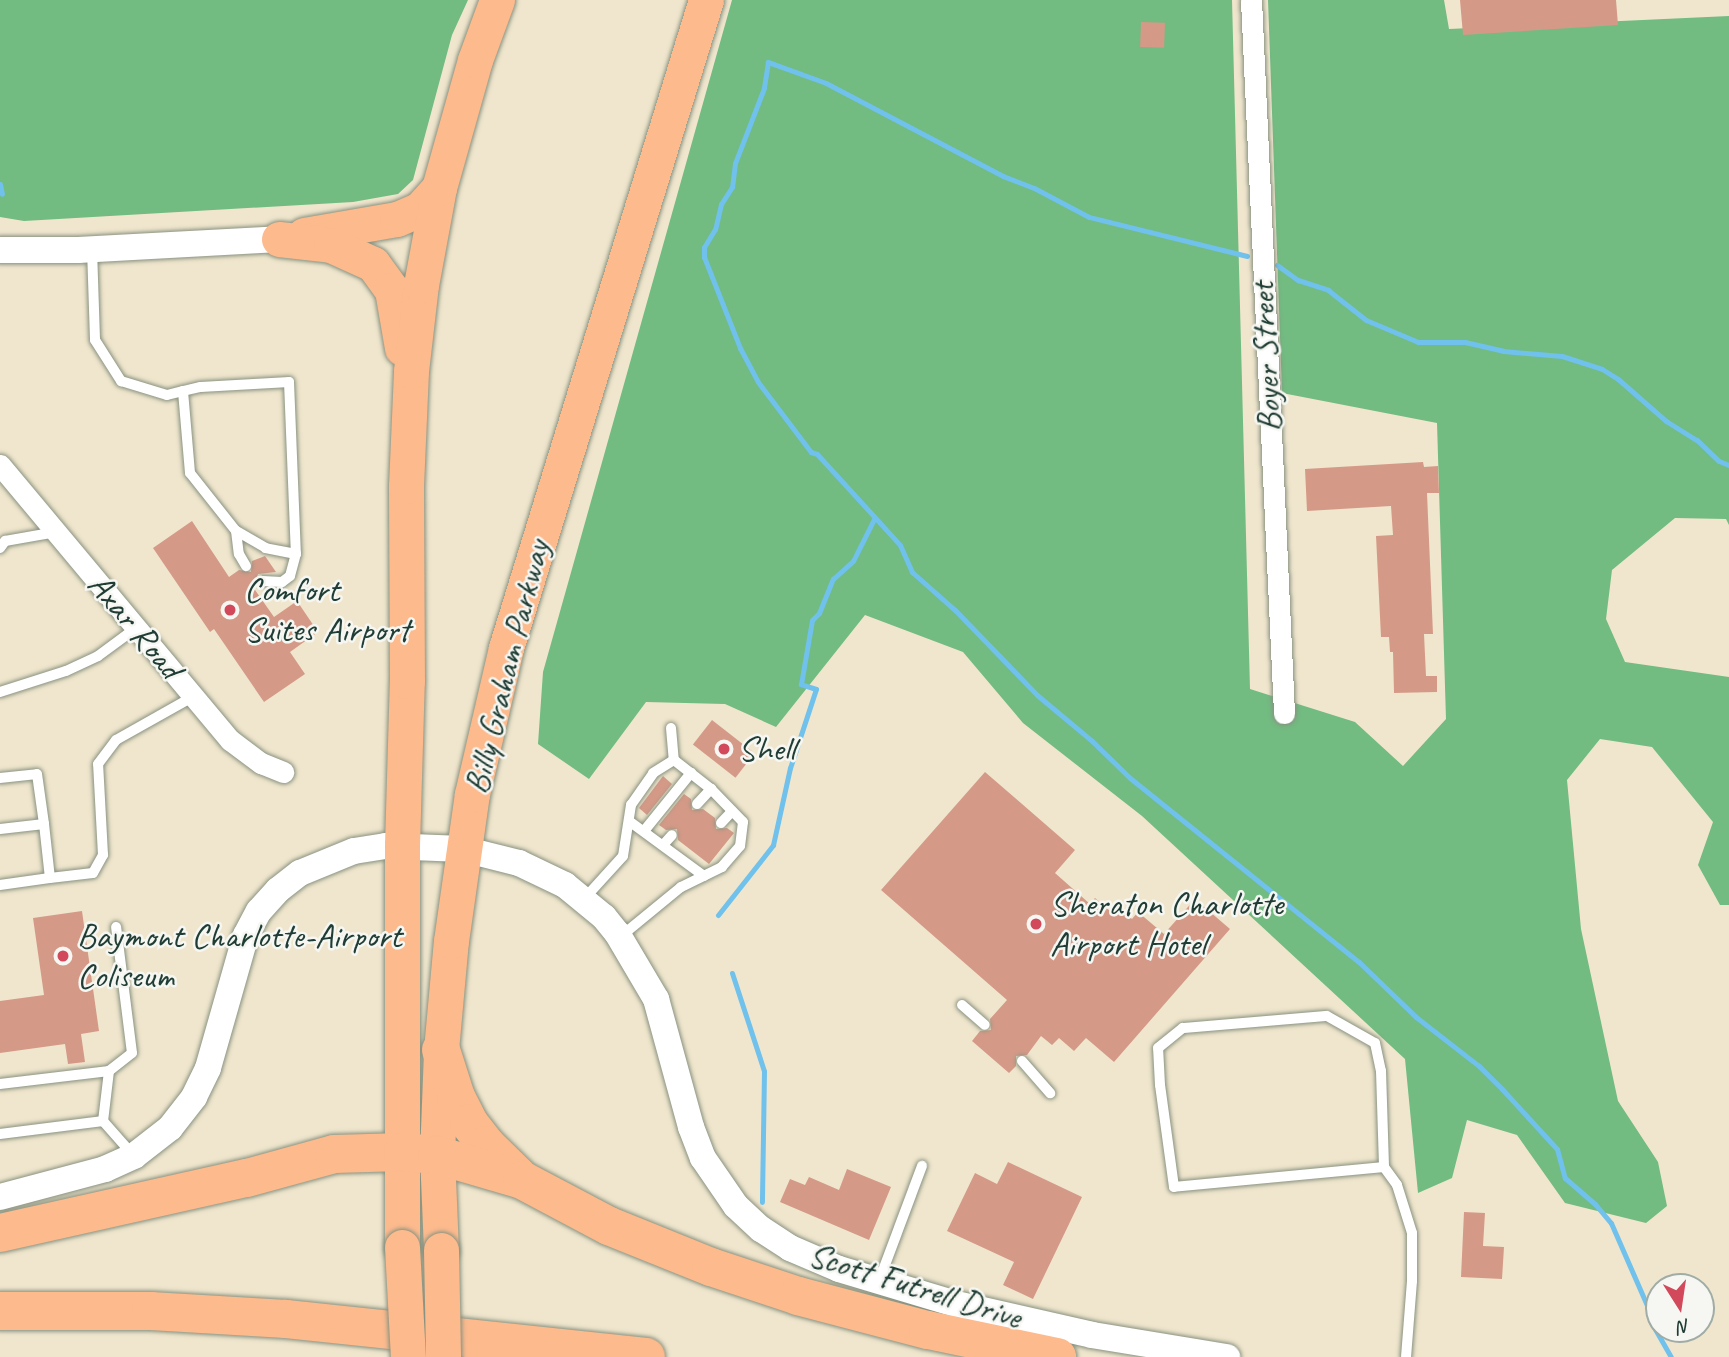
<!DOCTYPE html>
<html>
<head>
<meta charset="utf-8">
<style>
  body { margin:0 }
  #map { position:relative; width:1729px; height:1357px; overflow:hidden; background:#f0e6cd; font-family:Caveat,sans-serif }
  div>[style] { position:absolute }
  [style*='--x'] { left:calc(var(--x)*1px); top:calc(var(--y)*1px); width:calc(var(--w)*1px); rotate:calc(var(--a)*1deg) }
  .forest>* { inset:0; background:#72bb81 }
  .stream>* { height:5px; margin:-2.5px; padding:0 2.5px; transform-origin:2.5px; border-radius:2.5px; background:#70c1eb }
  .building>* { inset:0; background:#d49a87; transform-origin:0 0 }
  .roads { filter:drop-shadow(0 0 2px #889280) drop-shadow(0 0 2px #889280) }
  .service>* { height:10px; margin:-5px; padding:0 5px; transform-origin:5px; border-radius:5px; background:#fff }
  .minor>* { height:21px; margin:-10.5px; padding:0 10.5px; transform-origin:10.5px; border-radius:10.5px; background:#fff }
  .tertiary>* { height:26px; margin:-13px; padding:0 13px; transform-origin:13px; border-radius:13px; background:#fff }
  .trunk>* { height:35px; margin:-17.5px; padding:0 17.5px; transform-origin:17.5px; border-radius:17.5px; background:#fcba8d }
  .motorway>* { height:38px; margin:-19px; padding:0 19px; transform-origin:19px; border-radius:19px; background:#fcba8d }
  .bridges { filter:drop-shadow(0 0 2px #889280) drop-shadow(0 0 2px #889280) }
  .trunk-bridge>* { height:35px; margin:-17.5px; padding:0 17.5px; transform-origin:17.5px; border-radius:17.5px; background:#fcba8d }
  .dots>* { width:19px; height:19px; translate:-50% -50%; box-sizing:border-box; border:4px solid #f6f6f2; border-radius:50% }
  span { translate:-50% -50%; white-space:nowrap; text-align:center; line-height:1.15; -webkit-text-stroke:5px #f6f6f2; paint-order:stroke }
  .street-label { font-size:35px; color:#1f3d34 }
  .poi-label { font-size:35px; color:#1f3d34 }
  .left { translate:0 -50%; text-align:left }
  .north { position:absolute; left:1645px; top:1273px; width:70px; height:70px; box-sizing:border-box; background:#f6f6f2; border:2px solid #a0aca6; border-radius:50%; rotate:168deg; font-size:19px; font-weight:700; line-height:28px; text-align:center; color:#1f3d34 }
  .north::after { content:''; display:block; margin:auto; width:24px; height:32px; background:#d1495b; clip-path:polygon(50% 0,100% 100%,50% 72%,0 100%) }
</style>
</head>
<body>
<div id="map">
  <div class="forest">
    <i style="clip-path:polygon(0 0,468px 0,452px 35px,413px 180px,398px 194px,353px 202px,24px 221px,0 217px)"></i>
    <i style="clip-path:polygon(732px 0,1232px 0,1250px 689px,1355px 722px,1403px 766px,1446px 719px,1437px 423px,1282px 393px,1268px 0,1444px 0,1449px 29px,1729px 16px,1729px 525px,1726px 519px,1675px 518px,1612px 570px,1606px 619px,1625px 662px,1729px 677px,1729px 905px,1720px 905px,1698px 865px,1713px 822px,1652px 747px,1600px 739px,1567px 780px,1581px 929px,1618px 1101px,1658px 1162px,1667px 1206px,1646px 1223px,1565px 1203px,1517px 1135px,1467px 1120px,1452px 1178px,1418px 1193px,1405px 1059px,1142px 816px,1023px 723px,963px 652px,865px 615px,776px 727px,725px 704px,646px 702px,589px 779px,538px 744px,543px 672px)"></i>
  </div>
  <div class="stream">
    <i style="--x:0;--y:184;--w:10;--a:79"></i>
    <i style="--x:1247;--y:256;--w:163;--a:-166.1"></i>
    <i style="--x:1089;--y:217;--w:62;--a:-152.2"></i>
    <i style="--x:1034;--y:188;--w:33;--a:-159"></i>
    <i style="--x:1003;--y:176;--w:200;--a:-152.3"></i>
    <i style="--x:826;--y:83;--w:62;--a:-160.1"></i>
    <i style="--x:768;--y:62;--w:26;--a:99"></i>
    <i style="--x:764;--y:88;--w:80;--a:111.1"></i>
    <i style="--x:735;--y:163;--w:24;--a:97"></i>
    <i style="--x:732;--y:187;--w:20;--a:123"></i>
    <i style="--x:721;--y:204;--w:26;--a:103"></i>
    <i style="--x:715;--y:229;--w:21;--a:121"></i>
    <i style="--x:704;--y:247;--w:10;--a:90"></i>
    <i style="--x:704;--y:257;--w:98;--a:68.4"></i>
    <i style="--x:740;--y:348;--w:38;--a:62"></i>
    <i style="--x:758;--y:382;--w:88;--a:52.9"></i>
    <i style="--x:811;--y:452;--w:6;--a:18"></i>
    <i style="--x:817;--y:454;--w:123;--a:47.6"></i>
    <i style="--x:900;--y:545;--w:30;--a:66"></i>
    <i style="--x:912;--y:572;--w:57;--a:41.5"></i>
    <i style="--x:955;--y:610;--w:118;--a:46"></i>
    <i style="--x:1037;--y:695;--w:72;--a:39.9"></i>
    <i style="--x:1092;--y:741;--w:53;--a:44.2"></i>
    <i style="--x:1130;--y:778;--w:294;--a:38.8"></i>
    <i style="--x:1359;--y:962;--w:79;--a:44"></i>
    <i style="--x:1416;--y:1017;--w:80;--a:37.9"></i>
    <i style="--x:1479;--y:1066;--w:33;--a:45"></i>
    <i style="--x:1502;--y:1089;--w:81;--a:47.5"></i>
    <i style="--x:1557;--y:1149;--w:30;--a:75"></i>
    <i style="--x:1565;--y:1178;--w:40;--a:41"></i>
    <i style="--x:1595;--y:1204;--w:25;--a:50"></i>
    <i style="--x:1611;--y:1223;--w:95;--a:66.4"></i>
    <i style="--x:1649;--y:1310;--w:12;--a:81"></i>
    <i style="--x:1651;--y:1322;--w:40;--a:60.3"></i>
    <i style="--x:1277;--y:265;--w:26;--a:36"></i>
    <i style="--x:1298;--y:280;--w:32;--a:18"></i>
    <i style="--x:1328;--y:290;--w:48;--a:38.3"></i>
    <i style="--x:1366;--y:320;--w:56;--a:22.9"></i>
    <i style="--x:1418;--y:342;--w:47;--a:0"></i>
    <i style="--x:1465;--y:342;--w:39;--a:13"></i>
    <i style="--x:1503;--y:351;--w:59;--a:4.8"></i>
    <i style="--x:1562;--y:356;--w:42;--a:18"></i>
    <i style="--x:1602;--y:369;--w:19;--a:32"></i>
    <i style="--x:1618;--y:379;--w:64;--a:41.2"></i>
    <i style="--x:1666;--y:421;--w:36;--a:32"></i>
    <i style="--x:1697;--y:440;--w:30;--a:44"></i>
    <i style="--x:1719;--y:461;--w:11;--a:22"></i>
    <i style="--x:718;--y:915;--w:89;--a:-51.8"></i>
    <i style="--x:773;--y:845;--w:79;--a:-77.6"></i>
    <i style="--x:790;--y:768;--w:83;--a:-71.8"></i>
    <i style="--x:816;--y:689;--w:16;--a:-162"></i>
    <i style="--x:801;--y:684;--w:65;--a:-80.2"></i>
    <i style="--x:812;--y:620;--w:10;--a:-45"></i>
    <i style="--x:819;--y:613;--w:37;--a:-68"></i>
    <i style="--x:833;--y:579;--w:27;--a:-42"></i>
    <i style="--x:853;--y:561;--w:47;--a:-63.4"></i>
    <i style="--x:732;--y:973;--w:103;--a:71.9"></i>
    <i style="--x:764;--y:1071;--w:131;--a:90.9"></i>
  </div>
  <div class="building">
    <i style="clip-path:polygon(1460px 0,1616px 0,1618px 25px,1463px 35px)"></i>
    <i style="left:1141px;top:22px;width:24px;height:25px;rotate:2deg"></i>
    <i style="clip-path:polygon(1423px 462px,1424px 467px,1438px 466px,1439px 493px,1427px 493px,1433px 634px,1424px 634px,1426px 676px,1437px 676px,1437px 692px,1394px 693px,1393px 652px,1390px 652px,1389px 637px,1381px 637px,1376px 536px,1393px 535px,1391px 506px,1307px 511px,1305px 469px)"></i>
    <i style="clip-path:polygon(192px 521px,229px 577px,239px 570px,251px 572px,252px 561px,265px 556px,276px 572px,258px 574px,253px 587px,274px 617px,297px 601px,318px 632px,290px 652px,305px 674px,264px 702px,214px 629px,210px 632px,153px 548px)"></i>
    <i style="left:712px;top:720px;width:54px;height:31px;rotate:38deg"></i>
    <i style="clip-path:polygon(985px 772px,1075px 850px,1055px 873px,1090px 904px,1095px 898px,1110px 911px,1116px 905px,1132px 919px,1138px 912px,1164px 934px,1195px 899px,1230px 929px,1114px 1062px,1086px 1038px,1074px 1051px,1059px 1038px,1052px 1045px,1041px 1036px,1027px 1055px,1016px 1056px,1016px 1066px,1009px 1073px,972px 1041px,980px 1031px,991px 1030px,990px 1019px,1007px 1000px,881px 890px)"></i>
    <i style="clip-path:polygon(663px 776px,672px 784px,647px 815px,639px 808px)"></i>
    <i style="clip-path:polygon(684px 794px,691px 799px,692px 810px,703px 809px,715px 818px,716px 829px,727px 828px,734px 833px,709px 864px,678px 840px,677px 829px,666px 830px,659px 825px)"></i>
    <i style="clip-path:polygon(82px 911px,99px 1031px,81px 1034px,85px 1062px,68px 1064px,65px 1044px,0 1053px,0 1001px,44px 995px,33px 918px)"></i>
    <i style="clip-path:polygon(1008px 1162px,1082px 1197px,1033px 1299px,1003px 1285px,1014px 1262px,947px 1231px,975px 1173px,997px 1184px)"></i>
    <i style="clip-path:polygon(847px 1169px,891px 1187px,869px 1240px,780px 1202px,790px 1179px,805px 1185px,809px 1177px,839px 1190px)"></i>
    <i style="clip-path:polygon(1464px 1212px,1485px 1213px,1483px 1246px,1504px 1247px,1502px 1279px,1461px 1277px)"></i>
  </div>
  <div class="roads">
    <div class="service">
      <i style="--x:92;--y:249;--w:91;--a:88.1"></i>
      <i style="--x:95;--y:340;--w:49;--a:57.6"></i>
      <i style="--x:121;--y:381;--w:48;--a:16.9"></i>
      <i style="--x:167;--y:395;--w:16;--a:-14"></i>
      <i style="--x:183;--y:391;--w:18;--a:-13"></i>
      <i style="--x:201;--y:387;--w:88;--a:-3.3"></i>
      <i style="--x:289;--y:382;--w:172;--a:87.7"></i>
      <i style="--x:296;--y:554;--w:31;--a:-169"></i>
      <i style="--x:266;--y:548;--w:34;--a:-150"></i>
      <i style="--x:236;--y:531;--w:74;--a:-128.4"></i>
      <i style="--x:190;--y:473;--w:82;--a:-94.9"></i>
      <i style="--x:236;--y:531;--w:23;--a:83"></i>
      <i style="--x:239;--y:554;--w:14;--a:60"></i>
      <i style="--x:0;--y:548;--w:9;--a:-54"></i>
      <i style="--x:5;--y:541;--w:52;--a:-10"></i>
      <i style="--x:262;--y:581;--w:20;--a:3"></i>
      <i style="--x:282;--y:582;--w:10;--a:-37"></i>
      <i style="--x:290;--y:576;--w:23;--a:-75"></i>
      <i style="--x:0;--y:692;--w:69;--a:-17.7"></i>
      <i style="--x:66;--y:671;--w:35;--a:-25"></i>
      <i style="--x:98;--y:656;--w:47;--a:-36.4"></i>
      <i style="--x:671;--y:728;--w:32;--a:85"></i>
      <i style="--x:0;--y:778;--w:37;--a:-6"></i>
      <i style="--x:37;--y:774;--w:50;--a:82"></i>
      <i style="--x:44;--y:824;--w:44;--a:173.5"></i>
      <i style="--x:697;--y:804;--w:21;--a:-47"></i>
      <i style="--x:629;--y:821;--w:93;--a:36.3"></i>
      <i style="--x:721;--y:823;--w:16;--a:-47"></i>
      <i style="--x:44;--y:824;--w:54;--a:83.7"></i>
      <i style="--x:50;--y:878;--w:43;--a:-6.6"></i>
      <i style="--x:93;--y:873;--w:21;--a:-61"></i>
      <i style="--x:103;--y:855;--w:91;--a:-93.1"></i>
      <i style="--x:98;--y:764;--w:30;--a:-53"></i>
      <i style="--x:116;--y:740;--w:90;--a:-29.4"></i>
      <i style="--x:644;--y:831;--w:75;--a:-51"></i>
      <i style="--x:663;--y:845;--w:13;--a:-48"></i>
      <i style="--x:0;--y:885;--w:50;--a:-8"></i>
      <i style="--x:584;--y:899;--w:58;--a:-47.8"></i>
      <i style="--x:623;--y:856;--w:52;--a:-81.1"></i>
      <i style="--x:631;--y:805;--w:39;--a:-55"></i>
      <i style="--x:653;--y:773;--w:25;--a:-32"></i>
      <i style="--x:674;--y:760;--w:47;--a:38.1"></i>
      <i style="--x:711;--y:789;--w:46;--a:45.9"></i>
      <i style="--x:743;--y:822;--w:24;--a:97"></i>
      <i style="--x:740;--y:846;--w:28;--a:131"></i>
      <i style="--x:722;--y:867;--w:46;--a:154"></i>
      <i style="--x:681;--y:887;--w:79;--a:140.7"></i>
      <i style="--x:962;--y:1005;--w:30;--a:41"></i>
      <i style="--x:1327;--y:1016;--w:55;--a:29.4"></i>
      <i style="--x:1375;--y:1043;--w:29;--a:78"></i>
      <i style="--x:1381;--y:1071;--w:96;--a:88.2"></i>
      <i style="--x:1384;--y:1167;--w:211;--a:174.6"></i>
      <i style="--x:1174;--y:1187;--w:103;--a:-97.8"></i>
      <i style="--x:1160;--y:1085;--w:37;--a:-93"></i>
      <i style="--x:1158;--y:1048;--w:32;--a:-39"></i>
      <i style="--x:1183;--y:1028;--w:144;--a:-4.8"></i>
      <i style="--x:1022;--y:1061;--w:43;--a:48.8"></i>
      <i style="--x:109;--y:1071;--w:29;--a:-38"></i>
      <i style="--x:132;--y:1053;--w:127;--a:-97.2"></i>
      <i style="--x:0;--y:1084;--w:110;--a:-6.8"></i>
      <i style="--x:109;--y:1071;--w:50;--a:96.8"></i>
      <i style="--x:103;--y:1121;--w:47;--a:48.5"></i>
      <i style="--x:0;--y:1134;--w:104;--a:-7.2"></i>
      <i style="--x:1384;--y:1167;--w:22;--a:54"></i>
      <i style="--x:1397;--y:1185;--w:50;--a:72.6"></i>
      <i style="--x:1412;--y:1233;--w:48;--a:90"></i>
      <i style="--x:1412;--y:1281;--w:76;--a:94.5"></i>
      <i style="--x:879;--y:1281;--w:123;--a:-69.5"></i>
    </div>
    <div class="minor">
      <i style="--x:1251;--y:0;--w:714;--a:87.35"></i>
      <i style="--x:0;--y:465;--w:359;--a:50.1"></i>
      <i style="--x:230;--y:740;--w:39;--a:37"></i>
      <i style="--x:261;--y:763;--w:24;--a:22"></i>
    </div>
    <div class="tertiary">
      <i style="--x:0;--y:250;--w:78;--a:0"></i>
      <i style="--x:78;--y:250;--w:201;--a:-3.1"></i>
      <i style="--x:0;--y:1197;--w:109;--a:-14.9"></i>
      <i style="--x:105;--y:1169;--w:32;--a:-24"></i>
      <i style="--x:134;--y:1156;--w:46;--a:-37.9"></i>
      <i style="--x:170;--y:1128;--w:39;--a:-52"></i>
      <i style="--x:194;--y:1097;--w:32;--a:-64"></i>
      <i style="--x:208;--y:1068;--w:138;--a:-74.1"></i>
      <i style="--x:246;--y:935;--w:27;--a:-62"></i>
      <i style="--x:259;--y:911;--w:28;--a:-48"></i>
      <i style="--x:278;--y:890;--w:28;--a:-38"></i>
      <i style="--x:300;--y:873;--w:58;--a:-22.2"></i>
      <i style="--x:354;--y:851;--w:32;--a:-9"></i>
      <i style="--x:386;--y:846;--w:77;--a:2.2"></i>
      <i style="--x:463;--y:849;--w:58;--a:14"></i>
      <i style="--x:519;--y:863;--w:51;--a:25.6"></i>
      <i style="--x:565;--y:885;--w:50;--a:39.4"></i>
      <i style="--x:604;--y:917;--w:21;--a:51"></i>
      <i style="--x:617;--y:933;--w:77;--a:59.4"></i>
      <i style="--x:656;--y:999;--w:133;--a:74.7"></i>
      <i style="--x:691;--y:1127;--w:33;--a:69"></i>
      <i style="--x:703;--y:1158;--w:58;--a:55.5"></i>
      <i style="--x:736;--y:1206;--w:34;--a:43"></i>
      <i style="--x:761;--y:1229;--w:35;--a:33"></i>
      <i style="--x:790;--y:1248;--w:53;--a:23.2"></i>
      <i style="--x:839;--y:1269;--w:122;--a:16.7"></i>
      <i style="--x:956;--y:1304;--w:139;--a:12.8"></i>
      <i style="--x:1092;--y:1335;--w:137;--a:9.3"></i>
    </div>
    <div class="trunk">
      <i style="--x:304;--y:235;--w:94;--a:-9.8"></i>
      <i style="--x:397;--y:219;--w:25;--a:-23"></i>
      <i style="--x:420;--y:209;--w:28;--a:-48"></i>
      <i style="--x:279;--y:239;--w:52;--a:6.6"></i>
      <i style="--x:331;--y:245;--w:46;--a:24.3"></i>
      <i style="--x:373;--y:264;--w:32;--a:54"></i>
      <i style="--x:392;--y:290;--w:59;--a:80.2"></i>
      <i style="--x:402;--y:1247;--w:402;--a:-90"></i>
      <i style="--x:402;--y:845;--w:164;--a:-88.3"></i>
      <i style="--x:407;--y:681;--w:195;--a:-90.3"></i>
      <i style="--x:406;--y:486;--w:115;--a:-87.5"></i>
      <i style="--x:411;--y:371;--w:87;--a:-83.4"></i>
      <i style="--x:421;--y:285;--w:99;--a:-79.5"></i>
      <i style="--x:439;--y:188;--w:133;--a:-74.3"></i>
      <i style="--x:475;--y:60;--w:64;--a:-69.9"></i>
      <i style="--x:441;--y:1250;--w:95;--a:-92.4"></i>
      <i style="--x:437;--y:1155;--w:105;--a:-87.8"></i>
      <i style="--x:441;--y:1050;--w:109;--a:-84.8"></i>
      <i style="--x:451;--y:941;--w:148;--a:-81.9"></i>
      <i style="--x:472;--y:794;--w:150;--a:-76.9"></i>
      <i style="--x:506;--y:648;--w:678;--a:-72.85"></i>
    </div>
    <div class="motorway">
      <i style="--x:441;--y:1050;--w:49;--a:72.3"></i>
      <i style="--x:456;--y:1097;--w:29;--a:63"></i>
      <i style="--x:469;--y:1123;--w:28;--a:52"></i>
      <i style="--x:486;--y:1145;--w:45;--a:44.1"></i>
      <i style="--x:0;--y:1233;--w:253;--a:-12.6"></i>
      <i style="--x:247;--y:1178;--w:90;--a:-15.4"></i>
      <i style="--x:334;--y:1154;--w:69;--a:-1.7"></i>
      <i style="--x:403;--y:1152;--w:34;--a:5"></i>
      <i style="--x:437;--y:1155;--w:89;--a:16.4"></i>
      <i style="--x:522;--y:1180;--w:98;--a:27.9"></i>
      <i style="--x:609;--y:1226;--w:110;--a:21.9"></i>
      <i style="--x:711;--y:1267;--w:92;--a:18.4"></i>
      <i style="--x:798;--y:1296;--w:134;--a:14.7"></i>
      <i style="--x:928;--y:1330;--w:132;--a:11.8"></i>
      <i style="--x:0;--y:1311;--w:151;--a:0"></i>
      <i style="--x:151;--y:1311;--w:135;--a:3.4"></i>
      <i style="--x:286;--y:1319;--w:362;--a:6"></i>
    </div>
  </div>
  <div class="bridges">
    <div class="trunk-bridge">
      <i style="--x:402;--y:1247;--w:110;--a:86.9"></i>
      <i style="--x:441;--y:1250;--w:107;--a:88.9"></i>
    </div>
  </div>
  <div class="dots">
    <i style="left:230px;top:610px;background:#d1495b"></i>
    <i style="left:724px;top:749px;background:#d1495b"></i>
    <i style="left:1036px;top:924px;background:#d1495b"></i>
    <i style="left:63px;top:956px;background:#d1495b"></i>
  </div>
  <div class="street-label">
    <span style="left:1266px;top:357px;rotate:-93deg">Boyer Street</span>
    <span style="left:135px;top:626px;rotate:50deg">Axar Road</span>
    <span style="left:507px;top:667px;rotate:-76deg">Billy Graham Parkway</span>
    <span style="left:915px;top:1286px;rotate:17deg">Scott Futrell Drive</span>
  </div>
  <div class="poi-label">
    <span class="left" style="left:244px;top:610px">Comfort<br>Suites Airport</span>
    <span class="left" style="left:738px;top:749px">Shell</span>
    <span class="left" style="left:1050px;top:924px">Sheraton Charlotte<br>Airport Hotel</span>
    <span class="left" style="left:77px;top:956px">Baymont Charlotte-Airport<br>Coliseum</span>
  </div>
  <div class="north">N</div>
</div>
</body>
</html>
